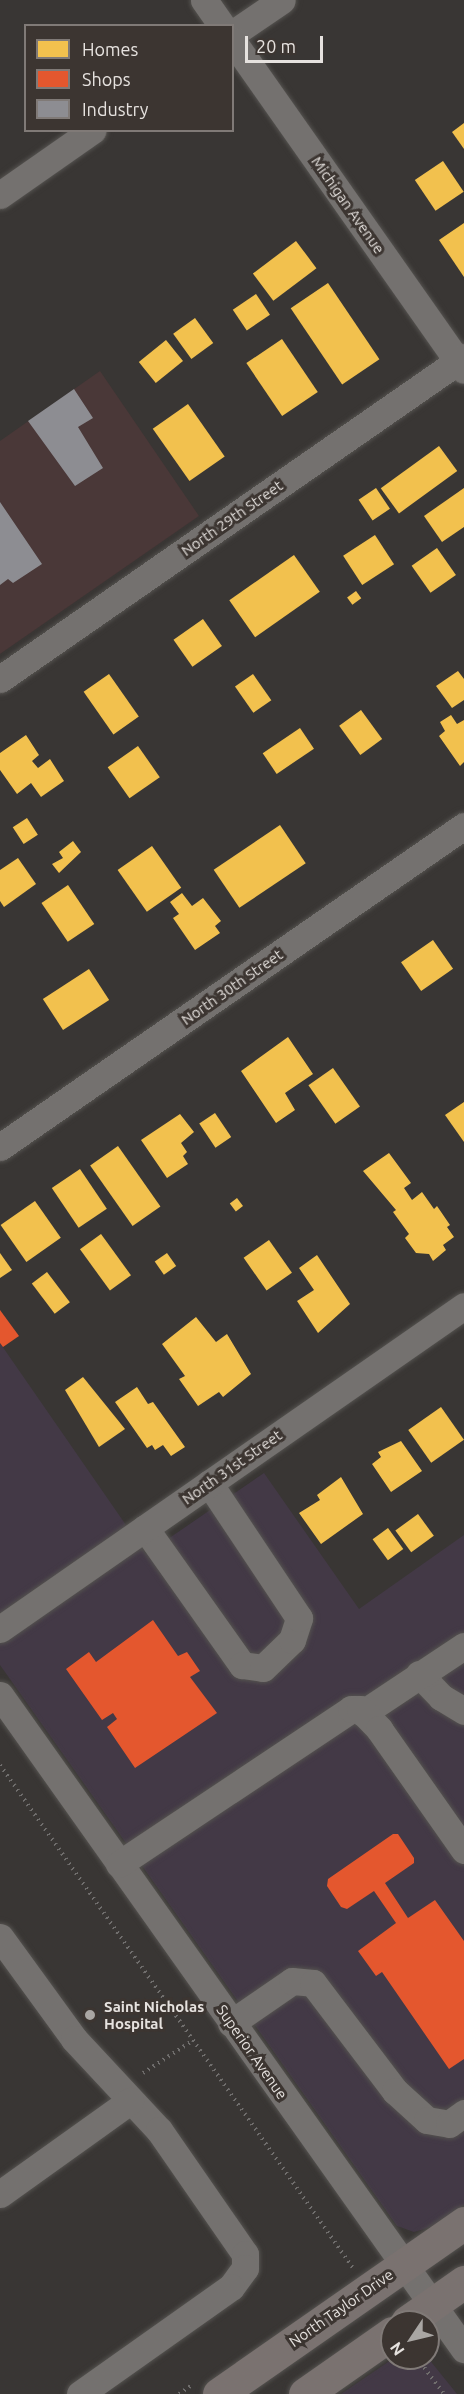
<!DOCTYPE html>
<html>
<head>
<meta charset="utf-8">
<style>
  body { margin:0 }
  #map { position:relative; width:464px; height:2394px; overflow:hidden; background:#393634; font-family:Ubuntu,sans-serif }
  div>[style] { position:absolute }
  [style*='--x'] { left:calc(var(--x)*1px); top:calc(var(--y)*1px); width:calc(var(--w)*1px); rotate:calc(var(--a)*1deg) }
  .commercial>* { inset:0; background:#433946 }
  .industrial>* { inset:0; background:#4a3838 }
  .homes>* { inset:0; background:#f2c14e; transform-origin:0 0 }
  .shops>* { inset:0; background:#e4572e }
  .industry>* { inset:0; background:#8d8d92 }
  .path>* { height:4px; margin-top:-2px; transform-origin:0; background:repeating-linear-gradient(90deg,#706e6d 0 1.5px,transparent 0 6px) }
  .roads { filter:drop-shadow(0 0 2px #54524f) drop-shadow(0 0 2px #54524f) }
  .minor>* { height:27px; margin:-13.5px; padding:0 13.5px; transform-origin:13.5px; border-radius:13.5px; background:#74716f }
  .major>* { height:33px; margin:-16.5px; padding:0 16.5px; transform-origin:16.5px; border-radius:16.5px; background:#7a7270 }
  .dots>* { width:16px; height:16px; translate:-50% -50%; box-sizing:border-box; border:3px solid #3c3531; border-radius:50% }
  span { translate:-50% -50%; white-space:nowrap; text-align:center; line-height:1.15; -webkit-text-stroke:6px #3c3531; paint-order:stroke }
  .street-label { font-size:15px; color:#e6e2df }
  .poi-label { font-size:15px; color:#e6e2df; font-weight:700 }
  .left { translate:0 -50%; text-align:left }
  .legend { position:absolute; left:24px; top:24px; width:210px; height:108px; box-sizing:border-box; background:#3c3531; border:2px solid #807a77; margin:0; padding:8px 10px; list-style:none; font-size:18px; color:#e6e2df }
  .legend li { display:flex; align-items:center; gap:12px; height:30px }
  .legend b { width:30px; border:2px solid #807a77 }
  .north { position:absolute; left:380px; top:2310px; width:60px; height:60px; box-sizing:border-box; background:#3c3531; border:2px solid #807a77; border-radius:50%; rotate:235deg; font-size:16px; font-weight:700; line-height:24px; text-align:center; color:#e6e2df }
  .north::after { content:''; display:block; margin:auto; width:21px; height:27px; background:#a9a6a3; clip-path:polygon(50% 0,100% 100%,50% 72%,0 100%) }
  .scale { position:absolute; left:245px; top:36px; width:78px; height:27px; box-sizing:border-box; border:3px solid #e6e2df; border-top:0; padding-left:8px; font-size:18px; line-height:21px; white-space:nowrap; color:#e6e2df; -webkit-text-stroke:4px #3c3531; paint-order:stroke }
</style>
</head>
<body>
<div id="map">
  <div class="commercial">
    <i style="clip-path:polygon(0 1343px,146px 1554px,264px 1473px,359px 1609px,464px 1535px,464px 2205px,434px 2226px,414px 2232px,397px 2226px,0 1665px)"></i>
    <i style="clip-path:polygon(394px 2358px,428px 2358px,457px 2394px,341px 2394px)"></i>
  </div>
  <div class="industrial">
    <i style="clip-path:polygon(100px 371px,199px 516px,0 654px,0 441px)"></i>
  </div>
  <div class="homes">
    <i style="clip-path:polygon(464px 123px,464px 149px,452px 132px)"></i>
    <i style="left:443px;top:161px;width:37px;height:34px;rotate:56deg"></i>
    <i style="clip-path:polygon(464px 223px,464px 277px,439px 240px)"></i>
    <i style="left:296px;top:241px;width:34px;height:54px;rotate:53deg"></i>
    <i style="left:328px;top:283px;width:92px;height:45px;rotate:56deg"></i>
    <i style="left:256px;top:294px;width:25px;height:28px;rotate:56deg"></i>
    <i style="left:195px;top:318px;width:31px;height:27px;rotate:54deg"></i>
    <i style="left:282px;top:339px;width:64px;height:43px;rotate:56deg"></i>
    <i style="left:166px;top:340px;width:27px;height:35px;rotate:51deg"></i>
    <i style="left:188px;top:404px;width:64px;height:43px;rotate:55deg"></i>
    <i style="left:439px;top:446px;width:31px;height:72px;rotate:54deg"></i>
    <i style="left:376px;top:488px;width:25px;height:21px;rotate:56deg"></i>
    <i style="clip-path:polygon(464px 488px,464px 527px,442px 542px,424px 516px)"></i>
    <i style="left:375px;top:535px;width:35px;height:38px;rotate:57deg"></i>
    <i style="left:437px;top:548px;width:33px;height:31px;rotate:55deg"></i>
    <i style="left:294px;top:555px;width:45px;height:79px;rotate:55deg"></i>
    <i style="left:356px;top:591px;width:9px;height:11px;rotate:54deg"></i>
    <i style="left:203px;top:619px;width:33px;height:36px;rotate:55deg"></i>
    <i style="clip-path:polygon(458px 671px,464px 679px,464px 700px,452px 708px,436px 686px)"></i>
    <i style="left:109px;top:674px;width:52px;height:31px;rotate:55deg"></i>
    <i style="left:253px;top:674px;width:32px;height:22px;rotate:55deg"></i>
    <i style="left:361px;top:710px;width:36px;height:27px;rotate:54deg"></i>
    <i style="clip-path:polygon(451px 715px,457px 724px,464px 720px,464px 762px,460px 766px,439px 736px,445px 731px,440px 722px)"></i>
    <i style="left:300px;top:728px;width:25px;height:45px;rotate:56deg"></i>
    <i style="clip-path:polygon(26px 735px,39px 755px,32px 761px,38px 768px,50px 759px,64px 781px,41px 797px,31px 783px,17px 794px,0 770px,0 753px)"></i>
    <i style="left:138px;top:746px;width:38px;height:37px;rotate:55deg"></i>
    <i style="left:27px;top:818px;width:20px;height:17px;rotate:57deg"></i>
    <i style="left:280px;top:825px;width:46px;height:80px;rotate:56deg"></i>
    <i style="clip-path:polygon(73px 841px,81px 852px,59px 873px,52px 864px,63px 858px,59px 852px)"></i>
    <i style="left:152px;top:846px;width:51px;height:42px;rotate:55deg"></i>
    <i style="clip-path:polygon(18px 858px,36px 884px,4px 907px,0 901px,0 870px)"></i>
    <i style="left:68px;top:885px;width:47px;height:32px;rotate:56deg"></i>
    <i style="clip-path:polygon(182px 893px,192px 906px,203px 898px,221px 921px,215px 926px,220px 933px,195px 950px,173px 918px,179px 914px,170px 902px)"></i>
    <i style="left:433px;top:940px;width:35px;height:39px;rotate:55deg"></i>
    <i style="left:89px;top:969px;width:37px;height:55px;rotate:57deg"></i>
    <i style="clip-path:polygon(288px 1037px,313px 1074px,285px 1093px,295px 1110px,276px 1123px,241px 1071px)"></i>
    <i style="left:333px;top:1068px;width:47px;height:30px;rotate:55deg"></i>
    <i style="clip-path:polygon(464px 1102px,464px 1142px,445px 1115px)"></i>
    <i style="left:215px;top:1113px;width:29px;height:19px;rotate:56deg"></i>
    <i style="clip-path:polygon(180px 1114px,194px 1132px,181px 1143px,187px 1152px,183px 1156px,188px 1164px,167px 1178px,141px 1140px)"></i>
    <i style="left:118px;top:1146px;width:74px;height:34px;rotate:55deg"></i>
    <i style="clip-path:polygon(389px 1153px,411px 1183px,404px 1188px,412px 1200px,422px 1192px,434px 1209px,437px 1206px,450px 1225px,447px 1227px,454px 1237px,443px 1245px,446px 1250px,433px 1261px,429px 1254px,416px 1253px,405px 1238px,409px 1234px,393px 1212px,396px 1210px,363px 1171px)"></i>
    <i style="left:80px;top:1169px;width:48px;height:34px;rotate:56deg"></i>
    <i style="left:237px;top:1198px;width:10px;height:9px;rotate:53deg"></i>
    <i style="left:35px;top:1201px;width:45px;height:42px;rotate:55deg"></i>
    <i style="left:101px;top:1234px;width:51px;height:26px;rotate:54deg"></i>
    <i style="left:269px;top:1240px;width:40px;height:31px;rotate:55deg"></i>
    <i style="clip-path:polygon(0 1253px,12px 1270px,0 1278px)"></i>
    <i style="left:167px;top:1253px;width:16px;height:15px;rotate:55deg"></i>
    <i style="clip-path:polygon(317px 1255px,350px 1304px,318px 1333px,297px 1301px,314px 1290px,299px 1268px)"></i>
    <i style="left:47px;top:1272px;width:38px;height:19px;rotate:53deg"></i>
    <i style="clip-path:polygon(196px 1317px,216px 1342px,227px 1334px,251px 1374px,223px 1397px,219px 1392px,198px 1406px,179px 1379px,185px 1376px,162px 1344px)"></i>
    <i style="clip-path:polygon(83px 1377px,125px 1429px,99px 1447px,65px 1390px)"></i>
    <i style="clip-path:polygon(137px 1387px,148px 1404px,153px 1402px,185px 1447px,171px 1456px,163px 1445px,155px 1450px,152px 1445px,147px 1448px,115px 1402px)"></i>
    <i style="left:441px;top:1407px;width:40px;height:40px;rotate:55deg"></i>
    <i style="clip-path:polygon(401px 1441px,422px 1471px,391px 1492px,372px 1464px,381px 1457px,378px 1452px)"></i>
    <i style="clip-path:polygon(341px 1477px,363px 1514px,321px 1544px,299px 1513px,320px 1500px,317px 1495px)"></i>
    <i style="left:418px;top:1514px;width:27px;height:28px;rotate:54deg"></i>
    <i style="left:388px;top:1528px;width:26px;height:19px;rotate:54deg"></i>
  </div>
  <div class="shops">
    <i style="clip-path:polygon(0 1310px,19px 1336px,3px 1347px,0 1343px)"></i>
    <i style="clip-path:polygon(153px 1620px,178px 1656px,187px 1652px,200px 1671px,190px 1677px,217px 1713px,135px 1768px,107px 1727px,117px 1719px,113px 1713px,102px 1720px,66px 1669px,89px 1652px,96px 1662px)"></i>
    <i style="clip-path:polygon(393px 1834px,398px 1834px,414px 1858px,414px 1863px,385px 1883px,408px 1918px,435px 1900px,464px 1941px,464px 2059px,449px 2069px,382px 1972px,376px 1976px,358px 1951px,396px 1923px,374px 1891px,347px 1909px,341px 1907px,327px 1886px,328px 1879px)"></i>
  </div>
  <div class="industry">
    <i style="clip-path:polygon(74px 389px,93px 418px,78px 427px,103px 468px,75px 486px,28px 421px)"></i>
    <i style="clip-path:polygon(0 502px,42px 564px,13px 583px,8px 579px,0 585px)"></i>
  </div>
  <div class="path">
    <i style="--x:0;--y:1765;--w:615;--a:54.94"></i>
    <i style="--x:143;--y:2073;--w:59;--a:-33.1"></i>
    <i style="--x:417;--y:2358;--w:45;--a:53.1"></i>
    <i style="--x:179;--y:2394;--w:16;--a:-35"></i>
  </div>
  <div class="roads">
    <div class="minor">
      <i style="--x:204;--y:0;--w:32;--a:55"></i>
      <i style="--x:232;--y:34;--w:60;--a:-34.2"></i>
      <i style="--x:232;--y:40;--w:403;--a:54.9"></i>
      <i style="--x:0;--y:195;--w:113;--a:-35"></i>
      <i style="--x:0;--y:679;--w:565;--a:-34.76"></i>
      <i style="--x:0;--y:1147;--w:564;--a:-34.68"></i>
      <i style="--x:145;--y:1528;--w:168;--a:54.7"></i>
      <i style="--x:242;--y:1665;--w:21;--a:8"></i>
      <i style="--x:263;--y:1668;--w:40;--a:-44"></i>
      <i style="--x:292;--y:1640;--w:23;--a:-72"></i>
      <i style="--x:299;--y:1618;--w:162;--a:-123.7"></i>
      <i style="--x:0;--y:1629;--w:565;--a:-34.84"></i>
      <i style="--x:419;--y:1674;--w:32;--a:46"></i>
      <i style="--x:441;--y:1697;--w:27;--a:31"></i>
      <i style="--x:0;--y:1695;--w:802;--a:54.65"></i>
      <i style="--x:363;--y:1713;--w:121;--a:-33.6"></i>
      <i style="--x:119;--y:1864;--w:279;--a:-33.7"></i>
      <i style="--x:351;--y:1709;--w:9;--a:0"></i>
      <i style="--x:360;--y:1709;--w:28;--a:46"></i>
      <i style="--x:379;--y:1729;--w:148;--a:54.9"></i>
      <i style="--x:0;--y:1937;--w:126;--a:54"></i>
      <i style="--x:74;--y:2039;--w:125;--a:47"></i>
      <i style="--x:159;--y:2130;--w:151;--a:55.3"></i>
      <i style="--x:245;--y:2254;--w:14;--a:90"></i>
      <i style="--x:245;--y:2268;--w:24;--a:126"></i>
      <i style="--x:231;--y:2287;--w:185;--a:144.7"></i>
      <i style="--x:231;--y:2023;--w:74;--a:-34.5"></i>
      <i style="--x:292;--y:1981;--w:21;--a:5"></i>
      <i style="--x:313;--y:1983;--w:136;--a:52.8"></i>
      <i style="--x:395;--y:2091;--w:43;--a:42.2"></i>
      <i style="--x:427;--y:2120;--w:22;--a:10"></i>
      <i style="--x:449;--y:2124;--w:19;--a:-36"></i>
      <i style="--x:0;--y:2194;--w:160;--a:-35.6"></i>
    </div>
    <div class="major">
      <i style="--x:407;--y:2322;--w:70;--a:-35.1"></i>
      <i style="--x:219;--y:2394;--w:299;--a:-34.9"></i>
      <i style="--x:305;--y:2394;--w:106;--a:-35"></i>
    </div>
  </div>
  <div class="dots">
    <i style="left:90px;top:2015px;background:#a9a6a3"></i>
  </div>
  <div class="street-label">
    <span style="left:348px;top:205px;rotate:55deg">Michigan Avenue</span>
    <span style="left:232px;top:518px;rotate:-35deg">North 29th Street</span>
    <span style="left:232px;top:987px;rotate:-35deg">North 30th Street</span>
    <span style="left:232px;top:1467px;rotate:-35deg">North 31st Street</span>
    <span style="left:252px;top:2052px;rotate:55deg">Superior Avenue</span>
    <span style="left:341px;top:2308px;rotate:-35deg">North Taylor Drive</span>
  </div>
  <div class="poi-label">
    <span class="left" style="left:104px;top:2015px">Saint Nicholas<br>Hospital</span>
  </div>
  <ul class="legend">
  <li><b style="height:16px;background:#f2c14e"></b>Homes</li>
  <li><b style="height:16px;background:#e4572e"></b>Shops</li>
  <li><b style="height:16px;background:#8d8d92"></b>Industry</li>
  </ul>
  <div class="north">N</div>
  <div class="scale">20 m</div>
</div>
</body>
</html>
